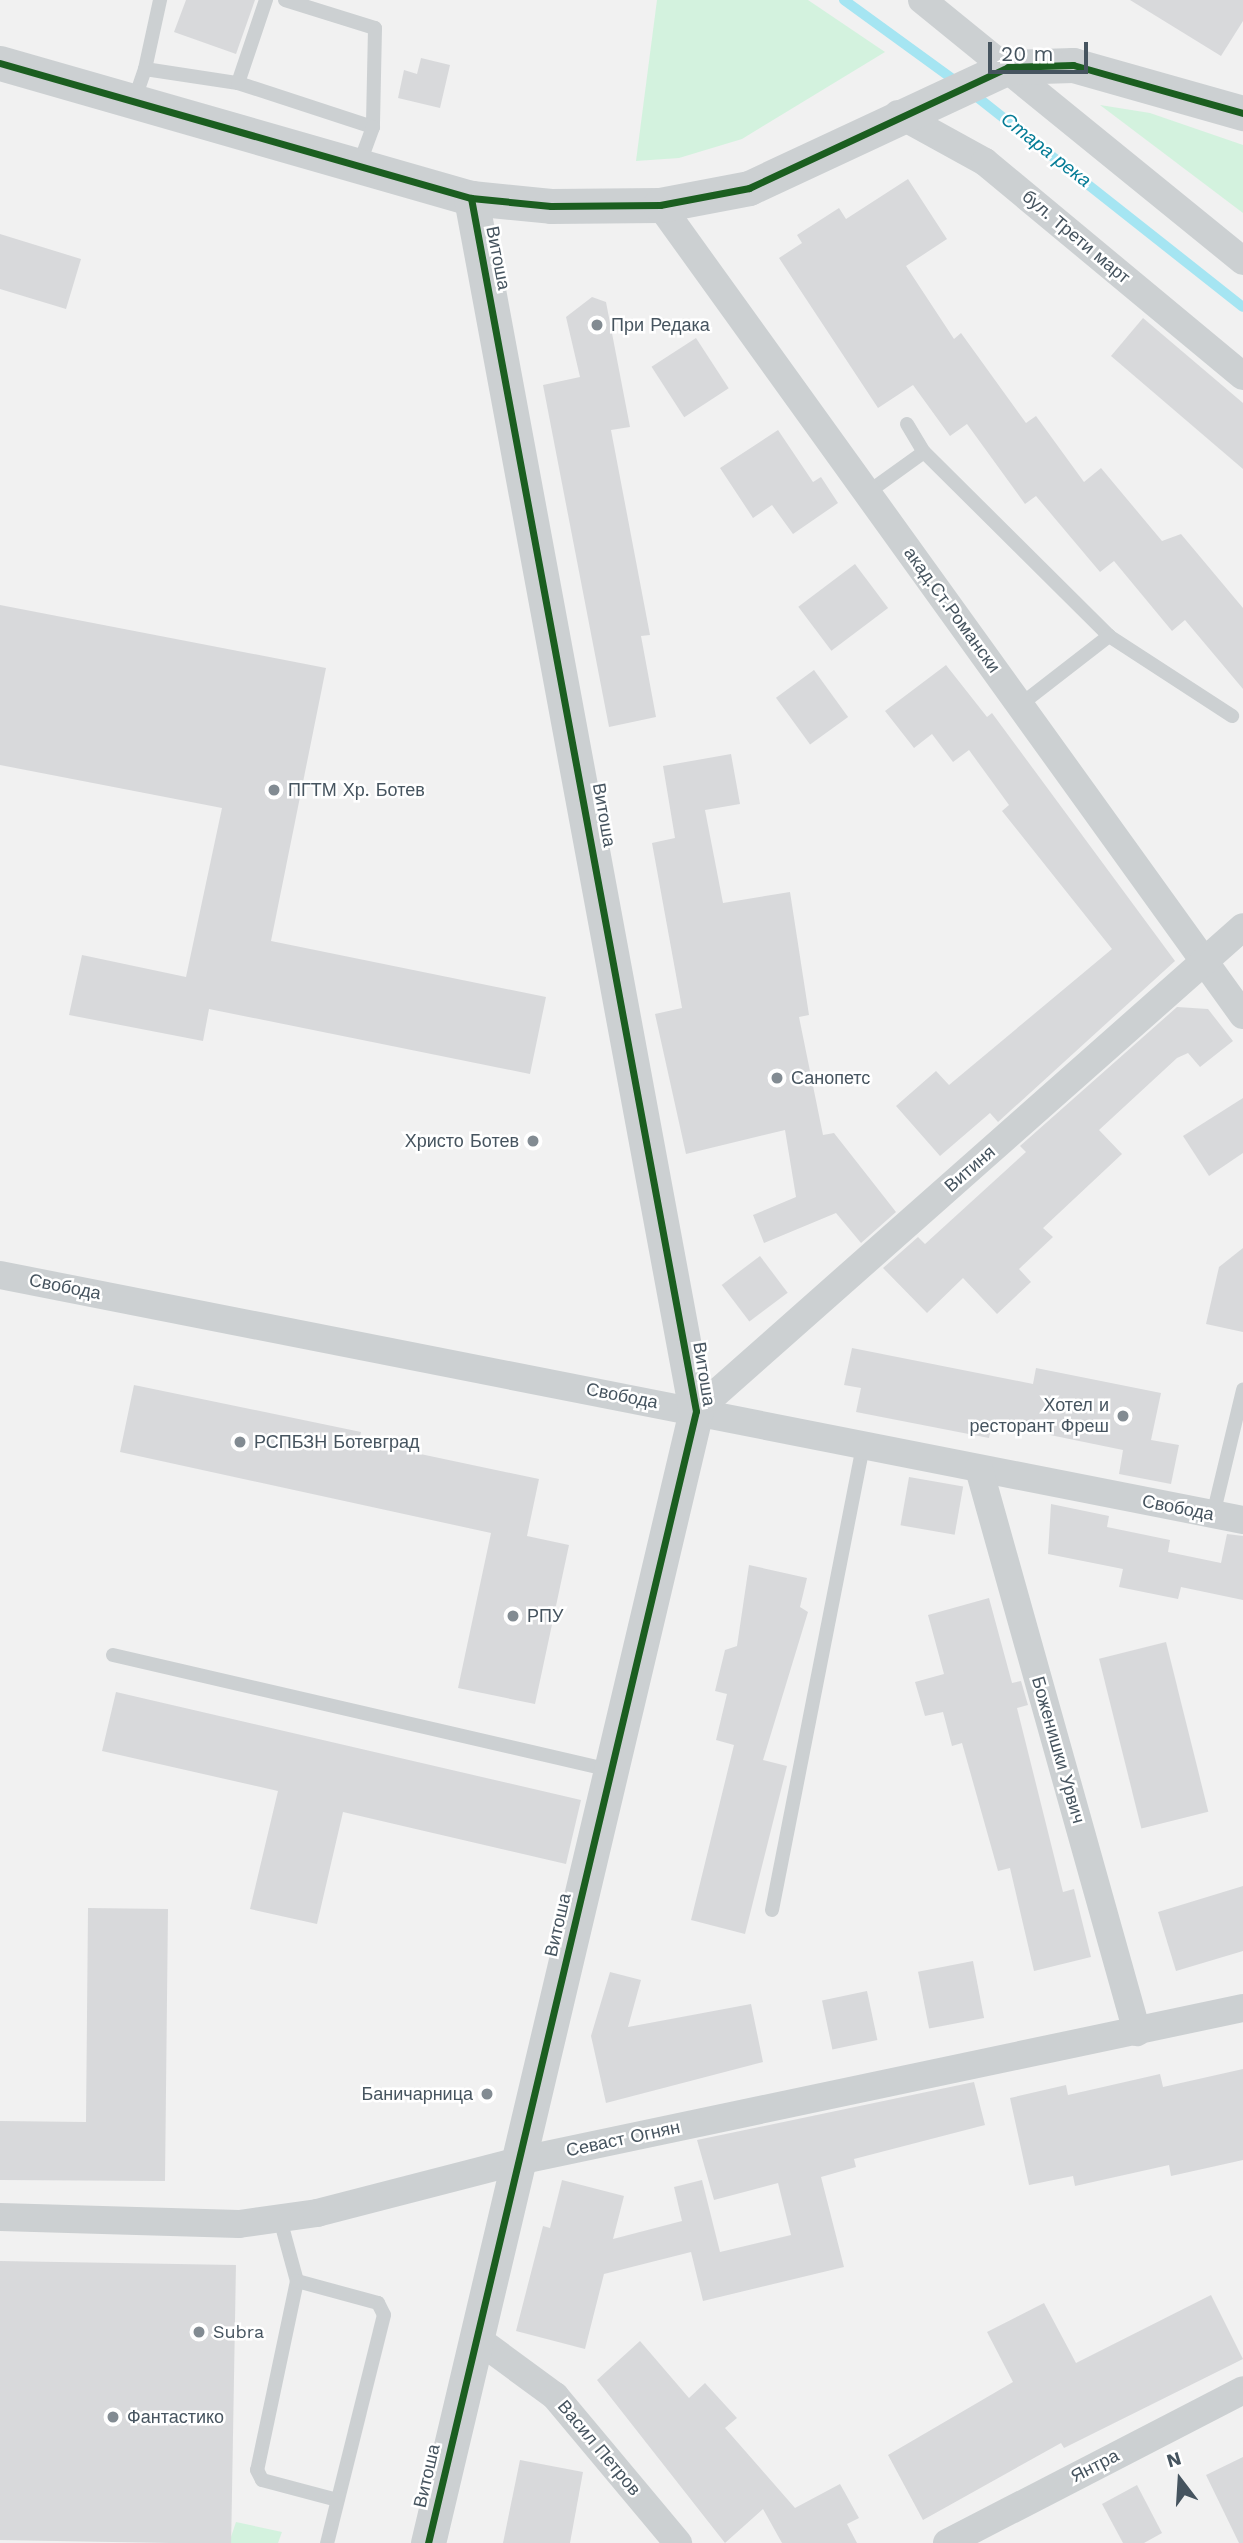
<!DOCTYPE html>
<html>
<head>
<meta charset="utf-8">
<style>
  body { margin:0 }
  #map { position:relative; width:1243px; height:2543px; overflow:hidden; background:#f1f1f1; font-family:"Work Sans",sans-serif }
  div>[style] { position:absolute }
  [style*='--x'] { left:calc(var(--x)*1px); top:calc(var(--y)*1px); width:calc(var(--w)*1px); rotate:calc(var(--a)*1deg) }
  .green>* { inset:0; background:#d3f2de }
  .stream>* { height:10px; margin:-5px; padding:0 5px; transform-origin:5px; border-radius:5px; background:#a5e5f2 }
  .building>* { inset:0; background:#d8d9db; transform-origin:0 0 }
  .service>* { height:14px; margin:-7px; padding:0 7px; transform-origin:7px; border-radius:7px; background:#ccd0d2 }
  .minor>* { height:28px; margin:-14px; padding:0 14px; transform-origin:14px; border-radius:14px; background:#ccd0d2 }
  .tertiary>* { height:35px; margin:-17.5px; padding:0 17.5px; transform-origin:17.5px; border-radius:17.5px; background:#ccd0d2 }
  .cycleway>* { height:7px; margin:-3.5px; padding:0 3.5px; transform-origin:3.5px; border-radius:3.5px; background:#1b5e20 }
  .dots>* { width:19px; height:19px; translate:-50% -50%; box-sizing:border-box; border:4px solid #fff; border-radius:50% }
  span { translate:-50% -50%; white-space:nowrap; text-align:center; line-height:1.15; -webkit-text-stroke:5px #fff; paint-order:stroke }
  .street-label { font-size:18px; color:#46545f }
  .poi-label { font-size:18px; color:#46545f }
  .left { translate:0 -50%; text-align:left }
  .right { translate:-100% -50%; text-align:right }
  .water-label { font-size:19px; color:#047c96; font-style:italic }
  .north { position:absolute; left:1145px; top:2445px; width:70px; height:70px; -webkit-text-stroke:5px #fff; paint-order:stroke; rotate:343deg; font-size:19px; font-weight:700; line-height:28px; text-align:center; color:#46545f }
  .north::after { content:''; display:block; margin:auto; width:24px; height:32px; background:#46545f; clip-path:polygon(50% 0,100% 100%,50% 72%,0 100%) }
  .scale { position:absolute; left:988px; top:42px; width:100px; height:32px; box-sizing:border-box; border:4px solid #46545f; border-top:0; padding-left:9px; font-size:21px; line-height:24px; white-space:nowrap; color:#46545f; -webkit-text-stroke:5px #fff; paint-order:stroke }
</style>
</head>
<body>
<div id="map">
  <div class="green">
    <i style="clip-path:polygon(657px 0,808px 0,885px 52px,742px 139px,679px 158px,636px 161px)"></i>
    <i style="clip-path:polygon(1100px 105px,1150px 113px,1243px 145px,1243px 213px)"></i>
    <i style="clip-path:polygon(236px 2522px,282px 2532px,278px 2543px,229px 2543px)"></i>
  </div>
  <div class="stream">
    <i style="--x:844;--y:0;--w:140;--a:36"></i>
    <i style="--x:972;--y:93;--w:345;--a:38.3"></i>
  </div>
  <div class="building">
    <i style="clip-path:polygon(186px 0,255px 0,236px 54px,174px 32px)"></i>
    <i style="clip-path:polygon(1130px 0,1243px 0,1243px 21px,1221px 56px)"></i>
    <i style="clip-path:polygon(421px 58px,450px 65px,440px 108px,398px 98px,404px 70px,417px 74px)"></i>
    <i style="clip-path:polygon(908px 179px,947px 239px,906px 266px,954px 339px,961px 333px,1026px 423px,1036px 416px,1084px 482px,1101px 468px,1162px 541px,1181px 534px,1243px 608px,1243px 689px,1185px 620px,1172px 631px,1114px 561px,1100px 572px,1036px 496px,1025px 504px,967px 424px,950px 436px,913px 385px,878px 408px,779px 258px,802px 243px,797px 235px,839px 208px,846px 219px)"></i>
    <i style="clip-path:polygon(0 234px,81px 259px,66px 309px,0 289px)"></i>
    <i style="clip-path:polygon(592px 297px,606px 302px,630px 427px,611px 430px,650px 635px,641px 636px,656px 717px,609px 727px,543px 385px,580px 377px,566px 317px)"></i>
    <i style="clip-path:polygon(1143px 318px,1243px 403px,1243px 469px,1111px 356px)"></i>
    <i style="left:696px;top:338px;width:60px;height:53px;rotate:57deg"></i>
    <i style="clip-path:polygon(778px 430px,813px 482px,821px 477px,838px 503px,793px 534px,772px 505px,753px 518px,720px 468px)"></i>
    <i style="left:855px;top:564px;width:55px;height:71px;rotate:53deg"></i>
    <i style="clip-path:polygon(0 605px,326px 668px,271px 941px,546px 997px,530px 1074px,209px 1009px,203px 1041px,69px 1015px,82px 955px,186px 977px,222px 808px,0 765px)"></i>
    <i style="clip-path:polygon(946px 665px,987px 717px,992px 713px,1175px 961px,998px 1122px,990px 1113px,940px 1156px,896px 1106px,936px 1071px,949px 1085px,1112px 949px,1002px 811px,1009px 805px,969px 750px,953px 762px,932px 734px,914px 748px,885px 711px)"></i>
    <i style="left:814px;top:670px;width:58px;height:47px;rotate:54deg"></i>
    <i style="clip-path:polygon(731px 754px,740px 804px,705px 810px,723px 903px,790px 892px,809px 1015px,799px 1017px,823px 1135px,834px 1133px,896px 1212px,861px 1243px,836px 1213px,764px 1243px,753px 1215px,796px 1197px,785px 1130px,686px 1154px,655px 1014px,682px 1008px,652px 843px,675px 838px,663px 766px)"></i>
    <i style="clip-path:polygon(1177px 1007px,1208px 1009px,1233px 1041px,1200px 1067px,1188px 1053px,1177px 1058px,1099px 1130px,1122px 1154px,1043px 1228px,1053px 1237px,1019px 1269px,1031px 1282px,997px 1314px,963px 1278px,927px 1313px,883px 1268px,918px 1237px,925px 1244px,1026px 1152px,1020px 1146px)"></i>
    <i style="clip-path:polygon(1243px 1098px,1243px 1153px,1209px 1176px,1183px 1136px)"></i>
    <i style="clip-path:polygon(1243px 1248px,1243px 1332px,1206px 1324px,1219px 1267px)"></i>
    <i style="left:760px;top:1256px;width:46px;height:48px;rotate:53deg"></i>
    <i style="clip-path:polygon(852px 1348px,1033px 1384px,1036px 1368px,1161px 1393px,1151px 1440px,1179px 1445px,1171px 1484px,1119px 1474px,1123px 1450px,992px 1423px,989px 1438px,856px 1412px,861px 1388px,844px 1385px)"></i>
    <i style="clip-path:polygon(134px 1385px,361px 1432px,359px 1441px,539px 1479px,527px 1536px,569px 1545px,535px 1704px,458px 1688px,491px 1533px,120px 1452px)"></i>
    <i style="left:909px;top:1477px;width:55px;height:49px;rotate:10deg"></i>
    <i style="clip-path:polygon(1051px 1504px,1109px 1516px,1107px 1527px,1170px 1540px,1168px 1552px,1221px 1563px,1227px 1534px,1243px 1536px,1243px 1600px,1181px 1587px,1178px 1599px,1119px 1587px,1123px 1569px,1048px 1554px)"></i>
    <i style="clip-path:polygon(749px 1565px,807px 1578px,800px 1607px,808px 1612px,763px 1760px,787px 1766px,745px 1934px,691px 1920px,734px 1745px,716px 1740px,727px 1694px,715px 1691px,725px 1650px,737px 1646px)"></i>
    <i style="clip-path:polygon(989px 1598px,1012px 1683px,1021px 1681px,1028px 1705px,1017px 1708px,1063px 1892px,1074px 1889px,1091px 1957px,1034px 1971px,1010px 1868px,998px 1871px,962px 1743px,952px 1746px,943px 1712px,925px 1716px,915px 1682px,944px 1674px,928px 1615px)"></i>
    <i style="left:1166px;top:1642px;width:175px;height:69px;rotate:76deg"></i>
    <i style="clip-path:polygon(116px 1692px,581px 1800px,566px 1864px,343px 1812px,317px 1924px,250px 1909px,278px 1791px,102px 1751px)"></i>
    <i style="clip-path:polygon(1243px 1886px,1243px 1951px,1176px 1971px,1158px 1912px)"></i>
    <i style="clip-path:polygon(88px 1908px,168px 1909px,165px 2181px,0 2180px,0 2121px,86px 2122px)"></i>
    <i style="left:973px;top:1961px;width:58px;height:56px;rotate:79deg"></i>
    <i style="clip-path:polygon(610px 1972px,641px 1980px,628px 2027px,751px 2004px,763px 2062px,606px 2103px,591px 2036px)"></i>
    <i style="left:867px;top:1991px;width:50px;height:46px;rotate:78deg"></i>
    <i style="clip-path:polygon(1243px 2069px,1243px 2160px,1171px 2176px,1169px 2165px,1075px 2186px,1073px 2176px,1029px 2185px,1010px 2098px,1066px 2085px,1068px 2095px,1160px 2074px,1163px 2087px)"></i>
    <i style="clip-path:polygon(974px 2082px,985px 2125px,854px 2159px,856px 2167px,821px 2177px,844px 2267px,703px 2301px,691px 2252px,604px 2274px,585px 2349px,516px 2331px,543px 2226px,550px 2228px,562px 2180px,624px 2196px,613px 2239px,682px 2221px,674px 2187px,702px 2180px,720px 2252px,791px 2235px,778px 2183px,714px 2200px,697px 2140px)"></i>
    <i style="left:0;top:2261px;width:236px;height:279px;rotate:1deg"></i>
    <i style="clip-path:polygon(1211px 2295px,1243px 2359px,1064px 2448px,1061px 2443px,923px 2520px,888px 2455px,1013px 2382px,987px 2332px,1044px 2303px,1076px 2363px)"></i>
    <i style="clip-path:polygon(640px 2341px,689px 2398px,705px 2383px,737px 2418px,725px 2428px,795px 2508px,840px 2484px,859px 2518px,847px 2524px,857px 2543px,782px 2543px,763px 2509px,725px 2543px,597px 2380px)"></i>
    <i style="clip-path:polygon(1243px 2457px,1243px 2543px,1239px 2543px,1206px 2475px)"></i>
    <i style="clip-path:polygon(520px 2460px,583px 2472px,570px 2543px,503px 2543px)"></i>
    <i style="clip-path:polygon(1137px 2485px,1162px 2533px,1144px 2543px,1123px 2543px,1102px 2504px)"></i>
  </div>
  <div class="service">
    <i style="--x:285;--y:0;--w:94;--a:17.3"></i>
    <i style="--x:375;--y:28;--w:99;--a:91.2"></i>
    <i style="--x:145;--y:69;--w:71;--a:-77.7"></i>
    <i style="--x:238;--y:83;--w:142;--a:18.1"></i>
    <i style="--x:373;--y:127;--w:40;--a:110.2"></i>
    <i style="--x:134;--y:101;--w:34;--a:-71"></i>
    <i style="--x:145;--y:69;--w:94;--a:8.6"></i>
    <i style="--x:238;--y:83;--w:88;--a:-71.4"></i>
    <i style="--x:907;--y:424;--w:33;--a:59"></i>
    <i style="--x:924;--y:452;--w:261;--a:44.8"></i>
    <i style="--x:1109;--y:636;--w:147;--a:33"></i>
    <i style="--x:867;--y:493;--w:70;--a:-35.7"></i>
    <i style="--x:1020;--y:705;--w:113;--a:-37.8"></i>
    <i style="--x:1213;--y:1515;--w:129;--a:-76.5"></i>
    <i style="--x:113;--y:1655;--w:510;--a:13.03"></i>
    <i style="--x:772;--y:1910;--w:476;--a:-78.9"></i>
    <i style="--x:280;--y:2219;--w:64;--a:74.7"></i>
    <i style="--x:297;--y:2281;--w:193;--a:101.9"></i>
    <i style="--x:257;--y:2470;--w:11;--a:63"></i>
    <i style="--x:262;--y:2480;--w:78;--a:14.9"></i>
    <i style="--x:297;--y:2281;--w:84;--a:15.2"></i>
    <i style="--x:378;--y:2303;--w:13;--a:63"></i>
    <i style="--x:384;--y:2315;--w:235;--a:104"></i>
  </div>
  <div class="minor">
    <i style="--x:922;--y:0;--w:414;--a:39.1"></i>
    <i style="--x:898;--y:114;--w:99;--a:28.9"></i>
    <i style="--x:985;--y:162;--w:335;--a:39.7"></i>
    <i style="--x:660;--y:205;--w:998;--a:54.26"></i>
    <i style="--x:0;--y:1275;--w:1267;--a:11.15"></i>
    <i style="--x:696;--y:1411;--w:730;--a:-41.5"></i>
    <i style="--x:979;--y:1469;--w:585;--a:74.32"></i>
    <i style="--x:0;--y:2217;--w:239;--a:1.7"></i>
    <i style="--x:239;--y:2224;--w:79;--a:-8"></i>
    <i style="--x:317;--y:2213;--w:208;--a:-14.5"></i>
    <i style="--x:518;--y:2161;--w:741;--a:-11.92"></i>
    <i style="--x:476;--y:2338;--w:98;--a:36.3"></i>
    <i style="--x:555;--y:2396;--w:192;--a:50.1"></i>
    <i style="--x:947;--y:2543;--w:333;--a:-27.3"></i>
  </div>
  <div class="tertiary">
    <i style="--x:0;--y:63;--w:490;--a:16"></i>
    <i style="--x:471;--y:198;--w:80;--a:5.7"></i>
    <i style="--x:551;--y:206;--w:109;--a:-0.5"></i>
    <i style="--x:660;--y:205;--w:91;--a:-10.8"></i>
    <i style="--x:749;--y:188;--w:286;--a:-25"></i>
    <i style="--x:1008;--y:67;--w:65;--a:-1.8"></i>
    <i style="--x:1073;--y:65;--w:177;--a:15.8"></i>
    <i style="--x:428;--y:2543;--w:1163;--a:-76.68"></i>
    <i style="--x:696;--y:1411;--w:1234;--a:-100.51"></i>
  </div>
  <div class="cycleway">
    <i style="--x:0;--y:63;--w:490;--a:16"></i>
    <i style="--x:471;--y:198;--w:80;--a:5.7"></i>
    <i style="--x:551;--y:206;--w:109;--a:-0.5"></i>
    <i style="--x:660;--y:205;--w:91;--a:-10.8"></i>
    <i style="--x:749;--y:188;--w:286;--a:-25"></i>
    <i style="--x:1008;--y:67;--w:65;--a:-1.8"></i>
    <i style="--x:1073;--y:65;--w:177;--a:15.8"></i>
    <i style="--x:428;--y:2543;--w:1163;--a:-76.68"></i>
    <i style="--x:696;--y:1411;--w:1234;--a:-100.51"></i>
  </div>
  <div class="dots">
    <i style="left:597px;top:325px;background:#828b92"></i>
    <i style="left:274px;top:790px;background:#828b92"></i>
    <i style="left:777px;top:1078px;background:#828b92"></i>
    <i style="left:533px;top:1141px;background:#828b92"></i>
    <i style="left:1123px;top:1416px;background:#828b92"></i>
    <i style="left:240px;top:1442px;background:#828b92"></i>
    <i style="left:513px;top:1616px;background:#828b92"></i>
    <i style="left:487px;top:2094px;background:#828b92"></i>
    <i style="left:199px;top:2332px;background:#828b92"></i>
    <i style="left:113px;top:2417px;background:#828b92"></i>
  </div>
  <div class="street-label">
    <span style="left:1076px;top:237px;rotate:40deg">бул. Трети март</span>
    <span style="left:498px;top:258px;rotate:79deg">Витоша</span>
    <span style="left:952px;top:610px;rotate:54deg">акад.Ст.Романски</span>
    <span style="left:604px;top:815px;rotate:80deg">Витоша</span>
    <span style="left:970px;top:1169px;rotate:-41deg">Витиня</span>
    <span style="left:65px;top:1287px;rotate:11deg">Свобода</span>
    <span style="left:704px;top:1374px;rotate:81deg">Витоша</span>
    <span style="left:622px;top:1396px;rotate:11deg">Свобода</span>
    <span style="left:1178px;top:1508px;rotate:11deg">Свобода</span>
    <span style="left:1058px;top:1750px;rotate:74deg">Боженишки Урвич</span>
    <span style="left:558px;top:1925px;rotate:-77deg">Витоша</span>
    <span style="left:623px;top:2139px;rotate:-12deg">Севаст Огнян</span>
    <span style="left:599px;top:2448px;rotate:50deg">Васил Петров</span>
    <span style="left:1095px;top:2466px;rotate:-27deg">Янтра</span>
    <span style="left:427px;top:2476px;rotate:-77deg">Витоша</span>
  </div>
  <div class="poi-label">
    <span class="left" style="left:611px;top:325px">При Редака</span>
    <span class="left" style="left:288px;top:790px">ПГТМ Хр. Ботев</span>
    <span class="left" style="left:791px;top:1078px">Санопетс</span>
    <span class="right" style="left:519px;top:1141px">Христо Ботев</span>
    <span class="right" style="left:1109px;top:1416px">Хотел и<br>ресторант Фреш</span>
    <span class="left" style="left:254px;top:1442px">РСПБЗН Ботевград</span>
    <span class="left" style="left:527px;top:1616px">РПУ</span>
    <span class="right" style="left:473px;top:2094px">Баничарница</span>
    <span class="left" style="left:213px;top:2332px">Subra</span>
    <span class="left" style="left:127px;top:2417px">Фантастико</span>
  </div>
  <div class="water-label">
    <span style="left:1046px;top:150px;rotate:38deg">Стара река</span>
  </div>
  <div class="north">N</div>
  <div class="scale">20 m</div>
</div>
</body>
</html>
